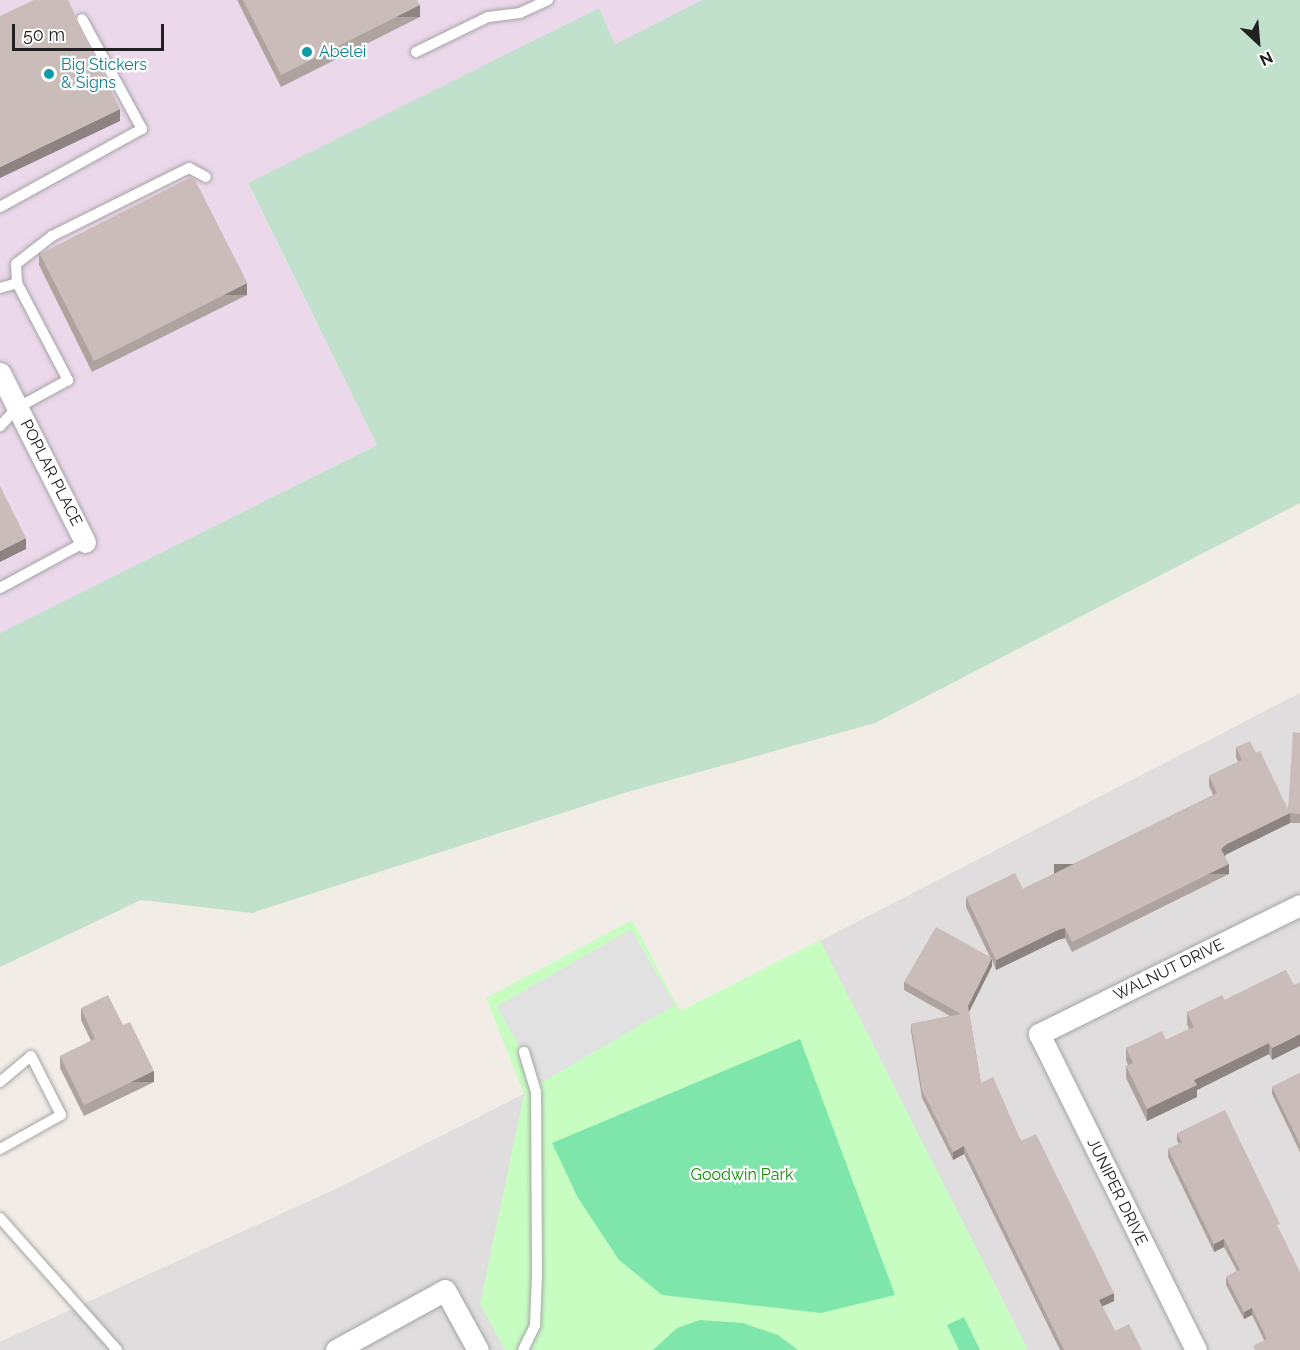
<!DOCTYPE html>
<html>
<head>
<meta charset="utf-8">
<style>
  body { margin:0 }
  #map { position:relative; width:1300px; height:1350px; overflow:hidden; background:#f2ece7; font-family:Raleway,sans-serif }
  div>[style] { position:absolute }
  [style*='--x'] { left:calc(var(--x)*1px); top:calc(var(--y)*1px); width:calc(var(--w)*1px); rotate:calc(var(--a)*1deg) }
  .residential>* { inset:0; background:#dfddde }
  .industrial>* { inset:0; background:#ebd8eb }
  .wetland>* { inset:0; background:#c2e1cd }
  .park>* { inset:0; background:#c8fdc2 }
  .pitch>* { inset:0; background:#7fe6ab }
  .parking>* { inset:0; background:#e1e1e1; transform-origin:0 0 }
  .roads { filter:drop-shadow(0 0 2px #a5a5a5) drop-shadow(0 0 2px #a5a5a5) }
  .lane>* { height:10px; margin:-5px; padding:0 5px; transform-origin:5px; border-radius:5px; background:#fff }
  .street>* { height:21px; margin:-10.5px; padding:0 10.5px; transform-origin:10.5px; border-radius:10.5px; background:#fff }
  .wall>* { inset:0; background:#aea39f }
  .shaded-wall>* { inset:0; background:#8d8482; transform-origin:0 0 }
  .building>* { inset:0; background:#cabdb9; transform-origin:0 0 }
  .dots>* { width:16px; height:16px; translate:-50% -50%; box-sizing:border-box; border:3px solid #fff; border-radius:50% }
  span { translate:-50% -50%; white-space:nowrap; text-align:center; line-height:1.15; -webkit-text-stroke:4.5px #fff; paint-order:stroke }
  .culture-label { font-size:16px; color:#0d838f }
  .left { translate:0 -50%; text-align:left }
  .street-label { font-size:16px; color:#212121 }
  .park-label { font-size:16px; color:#128a04 }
  .north { position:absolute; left:1228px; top:12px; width:60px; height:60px; -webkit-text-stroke:4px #fff; paint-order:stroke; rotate:154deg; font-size:16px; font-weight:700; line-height:24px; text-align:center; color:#212121 }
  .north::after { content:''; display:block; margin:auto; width:21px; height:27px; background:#212121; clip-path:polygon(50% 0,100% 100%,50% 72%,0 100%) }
  .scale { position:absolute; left:12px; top:24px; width:152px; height:27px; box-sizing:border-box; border:3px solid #212121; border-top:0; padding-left:8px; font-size:18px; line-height:21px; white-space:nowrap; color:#212121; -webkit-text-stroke:4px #fff; paint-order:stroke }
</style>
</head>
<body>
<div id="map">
  <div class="residential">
    <i style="clip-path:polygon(1300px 693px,1300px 1350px,0 1350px,0 1342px,342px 1186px,524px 1094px)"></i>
  </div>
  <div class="industrial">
    <i style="clip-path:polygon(0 0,702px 0,615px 44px,599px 8px,248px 184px,377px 445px,0 633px)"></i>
  </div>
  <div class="wetland">
    <i style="clip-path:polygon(702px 0,1300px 0,1300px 503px,875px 723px,624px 793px,252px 913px,141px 900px,0 967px,0 633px,377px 445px,248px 183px,599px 8px,615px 44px)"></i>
  </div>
  <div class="park">
    <i style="clip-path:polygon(632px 920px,680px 1011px,820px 940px,1028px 1350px,505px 1350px,480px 1304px,524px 1094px,486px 998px)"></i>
  </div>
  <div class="pitch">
    <i style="clip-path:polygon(800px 1039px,895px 1295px,821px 1313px,662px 1295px,619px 1260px,578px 1198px,552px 1143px)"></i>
    <i style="clip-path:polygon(964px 1317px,980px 1350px,959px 1350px,947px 1325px)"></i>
    <i style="clip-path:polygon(700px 1320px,743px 1323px,778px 1335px,798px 1350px,653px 1350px,677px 1328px)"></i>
  </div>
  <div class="parking">
    <i style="left:631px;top:929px;width:88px;height:155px;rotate:60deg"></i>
  </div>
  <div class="roads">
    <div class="lane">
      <i style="--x:416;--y:52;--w:80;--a:-25.9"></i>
      <i style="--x:488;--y:17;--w:32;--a:-7"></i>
      <i style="--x:520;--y:13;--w:31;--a:-25"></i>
      <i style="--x:0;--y:207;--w:162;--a:-28.8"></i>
      <i style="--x:142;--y:129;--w:125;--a:-118.6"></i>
      <i style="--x:17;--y:283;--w:19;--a:-93"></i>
      <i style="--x:16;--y:264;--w:46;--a:-37.9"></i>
      <i style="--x:52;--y:236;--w:153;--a:-26.4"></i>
      <i style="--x:189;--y:168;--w:19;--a:28"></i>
      <i style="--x:0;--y:288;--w:18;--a:-16"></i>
      <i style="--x:17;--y:283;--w:110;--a:62.3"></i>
      <i style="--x:68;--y:380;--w:58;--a:151.2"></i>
      <i style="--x:17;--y:408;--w:25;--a:133"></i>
      <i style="--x:0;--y:588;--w:97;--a:-28.4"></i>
      <i style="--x:0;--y:1082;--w:40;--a:-40"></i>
      <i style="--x:31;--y:1056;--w:66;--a:63"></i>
      <i style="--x:61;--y:1115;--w:70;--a:150.9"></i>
      <i style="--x:0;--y:1218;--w:176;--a:48.4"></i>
      <i style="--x:523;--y:1350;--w:28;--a:-64"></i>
      <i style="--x:535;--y:1325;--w:50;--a:-87.7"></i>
      <i style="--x:537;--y:1275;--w:183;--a:-90.3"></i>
      <i style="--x:536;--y:1092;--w:42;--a:-106.7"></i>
    </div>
    <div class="street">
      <i style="--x:0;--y:373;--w:189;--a:63.3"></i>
      <i style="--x:336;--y:1350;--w:124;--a:-28.8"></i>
      <i style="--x:445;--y:1290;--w:68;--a:61.2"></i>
      <i style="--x:1196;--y:1350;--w:353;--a:-116.4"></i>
      <i style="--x:1039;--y:1034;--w:291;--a:-26.3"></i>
    </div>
  </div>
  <div class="wall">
    <i style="clip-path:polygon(237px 0,417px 0,420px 17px,281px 87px)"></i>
    <i style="clip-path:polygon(39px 253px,247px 295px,92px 372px,39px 265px)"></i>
    <i style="clip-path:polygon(1300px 733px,1300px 823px,1290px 823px,1227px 854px,1225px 856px,1229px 874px,1072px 952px,1065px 938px,1058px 940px,996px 970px,992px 960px,992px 966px,969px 1012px,981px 1083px,1021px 1141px,1114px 1301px,1102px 1306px,1115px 1331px,1142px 1350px,1060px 1350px,964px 1154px,953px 1160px,922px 1098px,911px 1031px,911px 1024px,950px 1016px,904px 990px,904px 982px,990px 957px,966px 907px,966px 897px,1023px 889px,1213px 795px,1209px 786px,1209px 776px,1238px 762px,1236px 757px,1236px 747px,1256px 753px,1288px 809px)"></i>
    <i style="clip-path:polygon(1286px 970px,1272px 1060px,1269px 1054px,1197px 1090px,1197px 1097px,1147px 1121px,1126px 1078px,1126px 1066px,1128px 1065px,1126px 1060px,1126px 1048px,1166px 1040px,1189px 1029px,1187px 1024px,1187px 1012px,1225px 1000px)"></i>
    <i style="clip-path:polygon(81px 1008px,154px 1082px,84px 1116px,60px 1068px,60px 1056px,91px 1041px,81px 1020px)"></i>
    <i style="clip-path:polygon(1300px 1073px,1300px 1152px,1272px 1094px,1272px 1087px)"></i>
    <i style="clip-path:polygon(1177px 1133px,1280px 1232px,1300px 1350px,1264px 1340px,1252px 1315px,1244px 1319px,1226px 1285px,1226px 1277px,1237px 1271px,1224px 1247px,1214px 1252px,1168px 1157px,1168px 1149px,1179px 1144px,1177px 1141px)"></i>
  </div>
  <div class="shaded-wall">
    <i style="left:420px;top:5px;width:12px;height:156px;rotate:90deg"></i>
    <i style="clip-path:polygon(120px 109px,120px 121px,0 178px,0 167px)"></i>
    <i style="left:247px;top:283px;width:12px;height:173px;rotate:90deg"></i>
    <i style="clip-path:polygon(26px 538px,26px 549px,0 562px,0 551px)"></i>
    <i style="clip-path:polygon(1290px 813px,1290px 823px,1227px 854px,1221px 859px,1221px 849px,1227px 844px)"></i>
    <i style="left:1229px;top:864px;width:10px;height:175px;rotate:90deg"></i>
    <i style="clip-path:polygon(1065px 928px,1065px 938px,1058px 940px,996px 970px,996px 960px,1058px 930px)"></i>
    <i style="clip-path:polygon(992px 958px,992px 966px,968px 1014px,968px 1006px)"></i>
    <i style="clip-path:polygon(1300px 1034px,1300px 1046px,1272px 1060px,1272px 1048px)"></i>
    <i style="clip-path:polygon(1269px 1043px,1269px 1054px,1197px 1090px,1197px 1097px,1147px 1121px,1147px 1109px,1194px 1080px)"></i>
    <i style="left:154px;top:1071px;width:11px;height:78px;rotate:90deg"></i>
    <i style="clip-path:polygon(964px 1146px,964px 1154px,953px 1160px,953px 1152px)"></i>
    <i style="clip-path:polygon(1224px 1239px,1224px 1247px,1214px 1252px,1214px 1244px)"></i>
    <i style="clip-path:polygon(1114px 1293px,1114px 1301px,1099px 1308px,1099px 1300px)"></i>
    <i style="clip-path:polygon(1252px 1308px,1252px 1315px,1244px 1319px,1244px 1312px)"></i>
  </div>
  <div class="building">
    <i style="clip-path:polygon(34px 0,68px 0,120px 109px,0 167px,0 16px)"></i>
    <i style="clip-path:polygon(243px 0,417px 0,420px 5px,281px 75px)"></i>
    <i style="left:193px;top:176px;width:120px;height:172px;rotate:63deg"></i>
    <i style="clip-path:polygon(0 486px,26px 538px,0 551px)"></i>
    <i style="clip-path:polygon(1293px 732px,1300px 733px,1300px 814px,1290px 813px,1227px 844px,1221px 849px,1229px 864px,1072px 942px,1065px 928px,1058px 930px,996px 960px,966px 897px,1015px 873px,1023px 889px,1217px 793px,1209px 776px,1242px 760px,1236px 747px,1250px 741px,1256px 753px,1260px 751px,1288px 809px)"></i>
    <i style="clip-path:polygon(936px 927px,992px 958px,968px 1006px,981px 1083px,993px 1077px,1021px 1141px,1036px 1134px,1114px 1293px,1099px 1300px,1115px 1331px,1129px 1324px,1142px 1350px,1064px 1350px,964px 1146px,953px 1152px,922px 1090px,911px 1024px,961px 1014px,904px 982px)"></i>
    <i style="clip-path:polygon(1286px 970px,1294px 985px,1300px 982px,1300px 1034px,1272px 1048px,1269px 1043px,1194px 1080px,1197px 1085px,1147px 1109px,1126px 1066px,1133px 1063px,1126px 1048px,1162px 1031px,1166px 1040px,1194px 1027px,1187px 1012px,1222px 995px,1225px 1000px)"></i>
    <i style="clip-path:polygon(108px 995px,123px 1025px,130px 1022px,154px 1071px,84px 1105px,60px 1056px,95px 1039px,81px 1008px)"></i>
    <i style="clip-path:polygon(1300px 1073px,1300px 1144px,1272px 1087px)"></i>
    <i style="clip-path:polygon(1225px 1110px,1280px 1224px,1277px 1225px,1300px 1272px,1300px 1350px,1255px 1350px,1253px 1346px,1267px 1339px,1252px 1308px,1244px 1312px,1226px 1277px,1240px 1270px,1224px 1239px,1214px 1244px,1168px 1149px,1182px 1142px,1177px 1133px)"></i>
  </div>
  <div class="dots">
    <i style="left:307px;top:52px;background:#0f9aa8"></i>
    <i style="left:49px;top:74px;background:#0f9aa8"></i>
  </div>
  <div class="culture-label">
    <span class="left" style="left:319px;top:52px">Abelei</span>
    <span class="left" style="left:61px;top:74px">Big Stickers<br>&amp; Signs</span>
  </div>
  <div class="street-label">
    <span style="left:51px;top:473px;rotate:63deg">POPLAR PLACE</span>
    <span style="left:1169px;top:970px;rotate:-26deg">WALNUT DRIVE</span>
    <span style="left:1117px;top:1192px;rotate:64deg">JUNIPER DRIVE</span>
  </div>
  <div class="park-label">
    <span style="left:742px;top:1175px">Goodwin Park</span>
  </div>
  <div class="north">N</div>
  <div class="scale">50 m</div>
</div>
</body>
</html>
